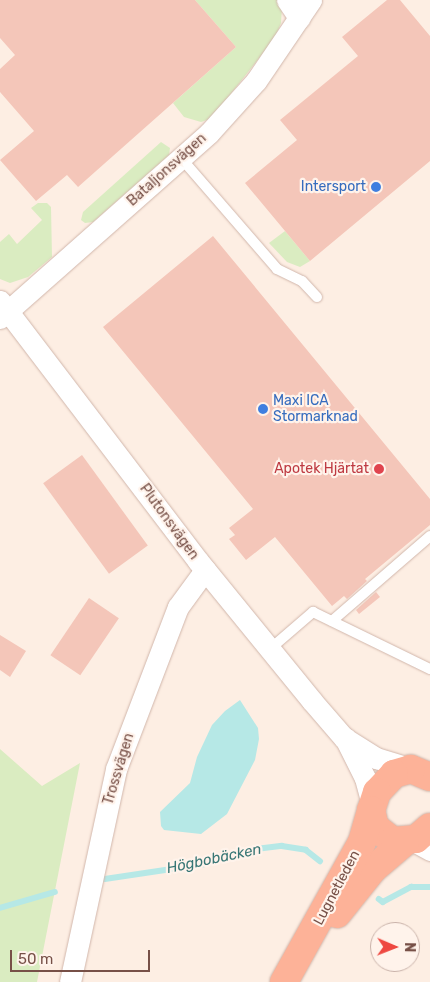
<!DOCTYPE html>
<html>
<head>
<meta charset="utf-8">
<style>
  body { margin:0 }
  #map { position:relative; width:430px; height:982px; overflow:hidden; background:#fdeee3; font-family:Rubik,sans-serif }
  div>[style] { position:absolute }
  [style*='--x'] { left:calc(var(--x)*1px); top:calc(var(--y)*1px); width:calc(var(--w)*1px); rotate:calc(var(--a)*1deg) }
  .green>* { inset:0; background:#daecc1 }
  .water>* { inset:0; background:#b6e8e6 }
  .stream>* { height:5.5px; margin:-2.75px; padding:0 2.75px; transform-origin:2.75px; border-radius:2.75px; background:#b6e8e6 }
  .building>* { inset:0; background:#f4c6b9; transform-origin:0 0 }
  .roads { filter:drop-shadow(0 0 1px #d1b6ab) drop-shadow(0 0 1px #d1b6ab) }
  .service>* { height:10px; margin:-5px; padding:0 5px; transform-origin:5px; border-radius:5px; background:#fff }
  .minor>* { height:21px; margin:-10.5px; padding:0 10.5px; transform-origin:10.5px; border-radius:10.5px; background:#fff }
  .trunk>* { height:28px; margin:-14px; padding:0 14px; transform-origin:14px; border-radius:14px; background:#fdb298 }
  .dots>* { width:14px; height:14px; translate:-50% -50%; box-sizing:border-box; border:2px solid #fff3eb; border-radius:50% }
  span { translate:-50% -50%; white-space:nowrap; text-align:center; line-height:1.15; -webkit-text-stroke:4.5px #fff3eb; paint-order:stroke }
  .street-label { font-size:14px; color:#775047 }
  .shop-label { font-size:14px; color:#366cbe }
  .right { translate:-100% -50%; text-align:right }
  .left { translate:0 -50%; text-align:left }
  .health-label { font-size:14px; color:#be3a42 }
  .water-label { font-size:15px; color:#387675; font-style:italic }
  .north { position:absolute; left:370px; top:922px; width:50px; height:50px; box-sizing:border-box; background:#fff3eb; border:1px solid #c9b2a9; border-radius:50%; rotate:91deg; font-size:14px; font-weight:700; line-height:20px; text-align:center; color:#775047 }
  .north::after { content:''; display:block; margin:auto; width:18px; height:22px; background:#ee4841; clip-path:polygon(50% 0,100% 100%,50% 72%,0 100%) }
  .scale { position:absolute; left:10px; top:950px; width:140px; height:22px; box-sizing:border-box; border:2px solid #775047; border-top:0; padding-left:6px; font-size:15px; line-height:18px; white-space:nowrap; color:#775047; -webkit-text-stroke:4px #fff3eb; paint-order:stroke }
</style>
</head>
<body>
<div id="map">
  <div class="green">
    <i style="clip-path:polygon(195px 0,278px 0,282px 7px,281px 23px,275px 38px,222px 105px,210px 119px,201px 122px,184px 117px,173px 103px,236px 47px)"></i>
    <i style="clip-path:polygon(161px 142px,170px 148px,169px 155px,93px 222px,85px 223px,81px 220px,83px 212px)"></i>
    <i style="clip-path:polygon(38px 203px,47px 203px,51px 207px,52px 257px,28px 277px,10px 283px,0 279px,0 242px,9px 234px,17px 244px,42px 220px,31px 208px)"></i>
    <i style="clip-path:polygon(285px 231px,310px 261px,300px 267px,287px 262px,269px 243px)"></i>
    <i style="clip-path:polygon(0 749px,42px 786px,80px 763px,37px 982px,0 982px)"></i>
  </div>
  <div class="water">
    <i style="clip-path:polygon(240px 700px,258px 728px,259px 739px,255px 760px,227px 814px,201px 834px,164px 830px,161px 826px,160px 812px,190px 783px,197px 757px,212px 725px,225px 711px)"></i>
  </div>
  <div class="stream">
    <i style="--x:105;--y:879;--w:101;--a:-8.5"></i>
    <i style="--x:205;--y:864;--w:53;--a:-16.4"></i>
    <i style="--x:256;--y:849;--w:26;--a:-7"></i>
    <i style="--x:282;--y:846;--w:24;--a:9"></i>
    <i style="--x:306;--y:850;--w:18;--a:38"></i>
    <i style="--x:379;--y:899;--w:5;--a:37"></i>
    <i style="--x:383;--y:902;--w:32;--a:-28"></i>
    <i style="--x:411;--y:887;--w:19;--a:0"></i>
    <i style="--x:0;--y:908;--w:57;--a:-16.2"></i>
  </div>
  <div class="building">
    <i style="clip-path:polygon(0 0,195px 0,236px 47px,78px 187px,67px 175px,36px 201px,0 160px,34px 131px,0 92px,0 69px,15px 55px,0 38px)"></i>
    <i style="clip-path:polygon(387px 0,400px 0,430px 36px,430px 161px,310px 261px,245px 183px,297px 140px,280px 120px,358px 56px,342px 37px)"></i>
    <i style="clip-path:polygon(213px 236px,430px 499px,430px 525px,365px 579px,367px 581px,347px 599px,344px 596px,332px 606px,275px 537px,246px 560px,229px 539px,235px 535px,229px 528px,253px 509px,103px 327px)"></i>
    <i style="left:82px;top:455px;width:112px;height:48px;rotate:54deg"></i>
    <i style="clip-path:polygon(376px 592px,380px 597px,359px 614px,356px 610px)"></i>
    <i style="left:89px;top:598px;width:36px;height:69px;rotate:34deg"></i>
    <i style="clip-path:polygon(0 635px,26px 651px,10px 677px,0 670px)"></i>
  </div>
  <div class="roads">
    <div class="service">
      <i style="--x:181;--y:158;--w:147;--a:49.1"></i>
      <i style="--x:277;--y:269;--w:28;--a:26"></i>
      <i style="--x:302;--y:281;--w:22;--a:47"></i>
      <i style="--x:332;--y:621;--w:130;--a:-40.9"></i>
      <i style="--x:270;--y:649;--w:57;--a:-40.7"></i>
      <i style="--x:313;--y:612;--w:130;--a:26"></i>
    </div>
    <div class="minor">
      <i style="--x:287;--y:0;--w:22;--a:56"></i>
      <i style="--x:0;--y:301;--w:327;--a:52.7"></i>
      <i style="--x:198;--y:561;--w:181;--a:50.8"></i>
      <i style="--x:312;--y:701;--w:49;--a:49.1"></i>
      <i style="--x:344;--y:738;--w:38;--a:32"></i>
      <i style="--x:376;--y:758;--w:37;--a:17"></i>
      <i style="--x:0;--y:318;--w:279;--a:-41.5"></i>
      <i style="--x:209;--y:133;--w:70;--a:-47.9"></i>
      <i style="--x:256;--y:81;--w:98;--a:-55.8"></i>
      <i style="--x:345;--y:738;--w:45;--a:63.4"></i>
      <i style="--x:365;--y:778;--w:28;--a:75"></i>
      <i style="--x:412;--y:840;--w:21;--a:29"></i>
      <i style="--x:70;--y:982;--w:218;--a:-77.8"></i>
      <i style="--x:116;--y:769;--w:173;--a:-69.1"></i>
      <i style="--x:178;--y:607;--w:46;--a:-53.9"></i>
    </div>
    <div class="trunk">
      <i style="--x:430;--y:777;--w:21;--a:-157"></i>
      <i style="--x:411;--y:769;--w:18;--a:164"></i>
      <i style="--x:394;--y:774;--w:25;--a:133"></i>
      <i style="--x:377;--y:792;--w:19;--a:108"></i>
      <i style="--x:371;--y:810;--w:17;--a:77"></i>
      <i style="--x:375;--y:827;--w:23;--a:38"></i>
      <i style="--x:393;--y:841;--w:23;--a:-5"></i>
      <i style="--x:416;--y:839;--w:18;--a:-41"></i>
      <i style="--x:337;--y:914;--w:58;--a:-51.3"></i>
      <i style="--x:373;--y:869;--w:42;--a:-40.2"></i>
      <i style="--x:284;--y:982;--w:160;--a:-60.9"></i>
      <i style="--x:362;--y:842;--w:33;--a:-74"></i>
    </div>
  </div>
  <div class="dots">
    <i style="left:376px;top:187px;background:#3f7fe0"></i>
    <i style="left:263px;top:409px;background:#3f7fe0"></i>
    <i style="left:379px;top:469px;background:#e0444e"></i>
  </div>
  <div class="street-label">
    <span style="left:167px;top:170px;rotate:-42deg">Bataljonsvägen</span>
    <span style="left:169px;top:522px;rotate:54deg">Plutonsvägen</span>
    <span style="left:119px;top:769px;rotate:-73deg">Trossvägen</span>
    <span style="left:337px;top:888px;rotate:-62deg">Lugnetleden</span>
  </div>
  <div class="shop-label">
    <span class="right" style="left:366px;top:187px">Intersport</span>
    <span class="left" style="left:273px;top:409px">Maxi ICA<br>Stormarknad</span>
  </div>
  <div class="health-label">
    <span class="right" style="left:369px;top:469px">Apotek Hjärtat</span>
  </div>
  <div class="water-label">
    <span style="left:214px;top:859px;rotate:-12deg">Högbobäcken</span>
  </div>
  <div class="north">N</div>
  <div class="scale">50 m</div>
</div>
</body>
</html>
